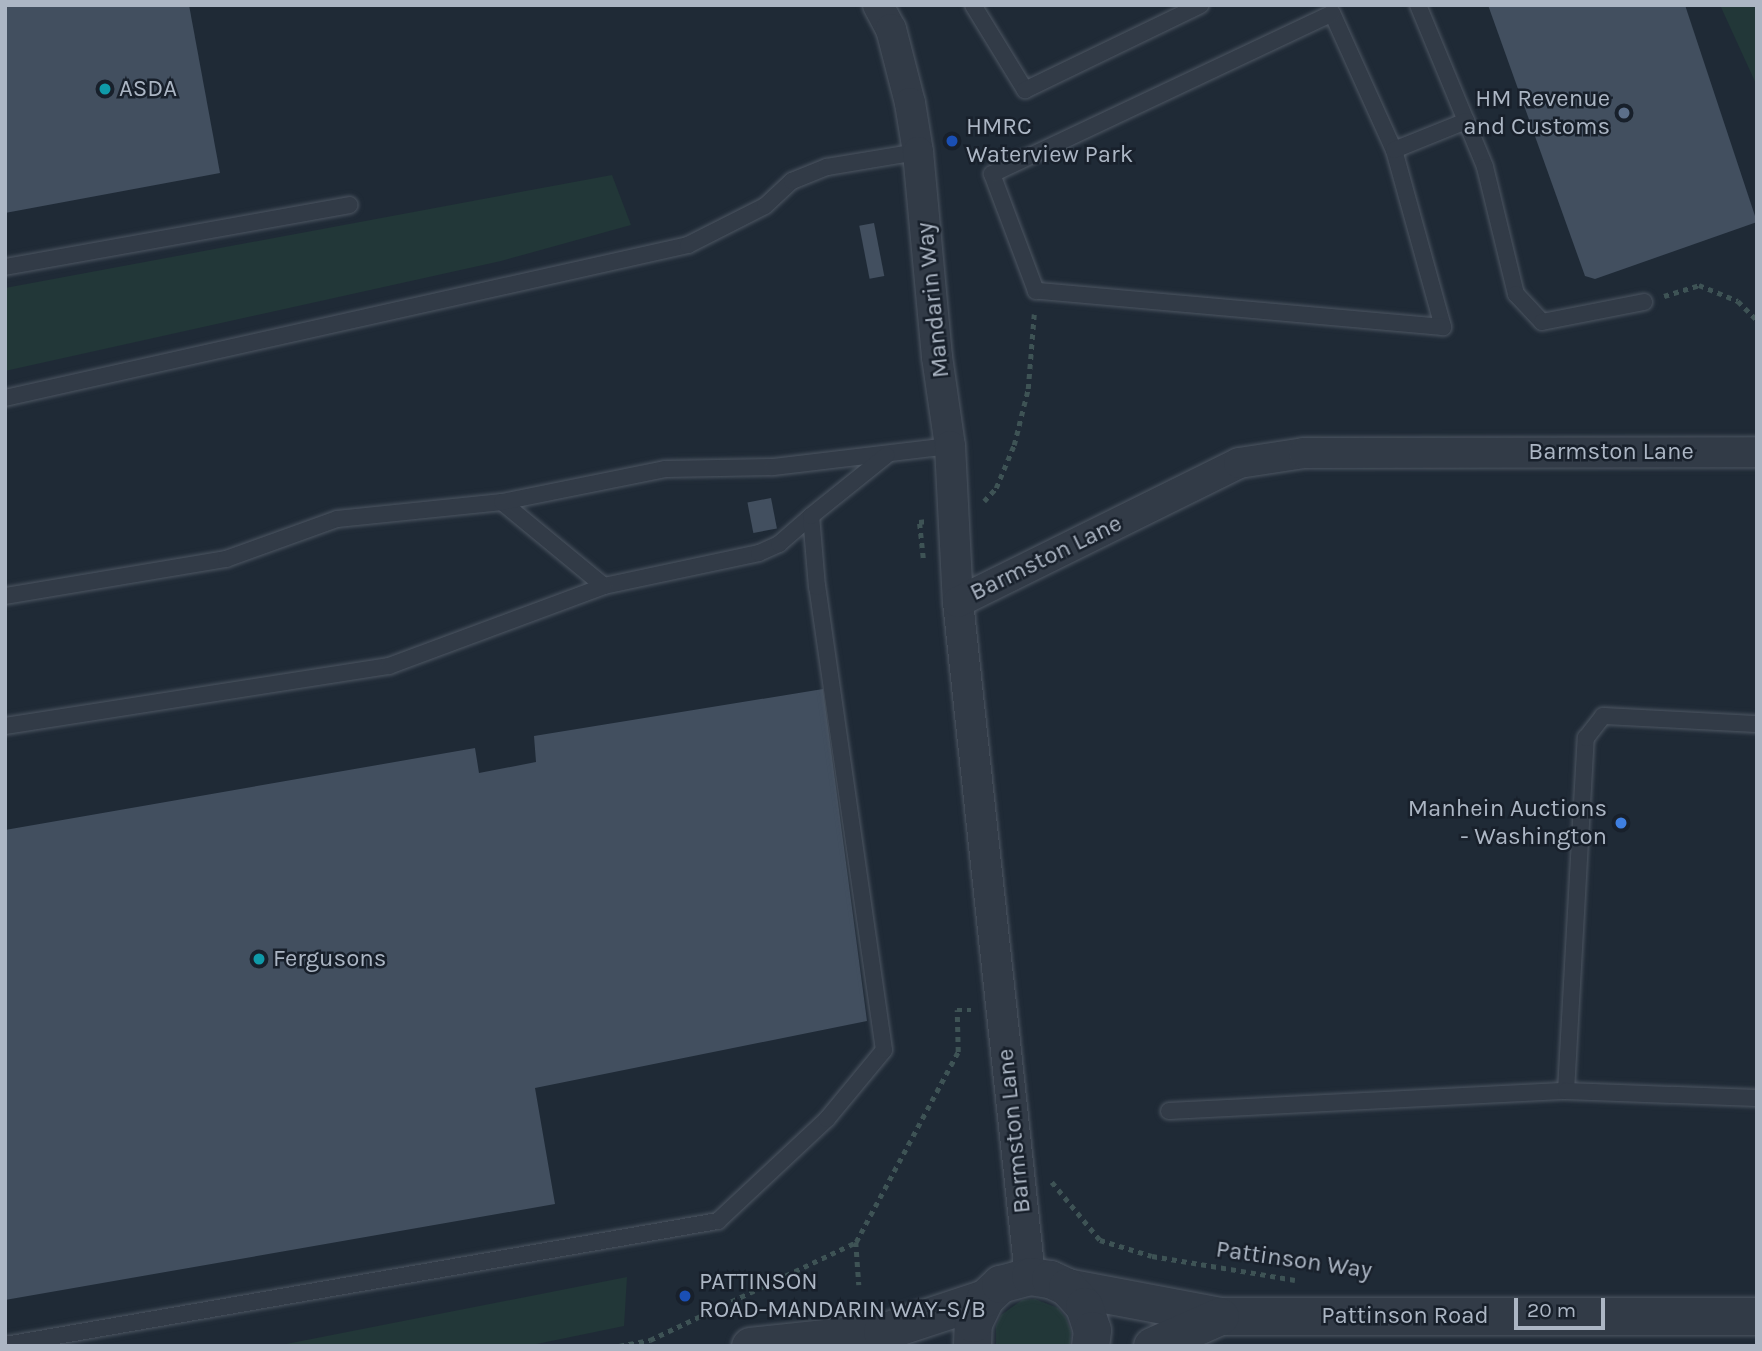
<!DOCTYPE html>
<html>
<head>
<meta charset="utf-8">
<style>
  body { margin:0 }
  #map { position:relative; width:1762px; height:1351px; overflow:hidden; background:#1f2a36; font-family:Karla,sans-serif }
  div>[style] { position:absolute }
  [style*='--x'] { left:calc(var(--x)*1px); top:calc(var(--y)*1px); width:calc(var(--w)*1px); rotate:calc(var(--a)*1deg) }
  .green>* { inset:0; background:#223738 }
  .building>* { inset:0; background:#424f5f; transform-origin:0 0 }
  .path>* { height:4.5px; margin-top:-2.25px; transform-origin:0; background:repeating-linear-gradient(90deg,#3e5355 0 5px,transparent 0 10px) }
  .roads { filter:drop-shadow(0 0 2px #4d5662) drop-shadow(0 0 2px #4d5662) }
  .service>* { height:16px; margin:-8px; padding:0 8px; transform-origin:8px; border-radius:8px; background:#323b47 }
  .minor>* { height:30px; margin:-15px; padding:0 15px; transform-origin:15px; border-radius:15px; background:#323b47 }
  .tertiary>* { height:37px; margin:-18.5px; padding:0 18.5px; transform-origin:18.5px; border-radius:18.5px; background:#323b47 }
  .dots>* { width:19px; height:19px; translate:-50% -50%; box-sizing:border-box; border:4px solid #18202b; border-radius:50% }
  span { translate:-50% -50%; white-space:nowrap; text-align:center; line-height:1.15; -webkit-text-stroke:5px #18202b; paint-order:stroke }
  .poi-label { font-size:24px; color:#acb6c4 }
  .left { translate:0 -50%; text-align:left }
  .right { translate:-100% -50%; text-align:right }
  .street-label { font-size:24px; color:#acb6c4 }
  .frame { position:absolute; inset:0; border:7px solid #acb6c4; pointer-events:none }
  .scale { position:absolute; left:1514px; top:1298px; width:91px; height:32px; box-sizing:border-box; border:4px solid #acb6c4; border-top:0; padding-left:9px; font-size:21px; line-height:24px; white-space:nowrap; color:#acb6c4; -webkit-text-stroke:5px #18202b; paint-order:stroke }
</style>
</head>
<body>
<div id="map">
  <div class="green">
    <i style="clip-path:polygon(1720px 5px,1757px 5px,1757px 86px)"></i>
    <i style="clip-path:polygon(612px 175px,631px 225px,501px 261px,5px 371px,5px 288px)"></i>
    <i style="clip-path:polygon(627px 1277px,624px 1326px,527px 1346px,276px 1346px)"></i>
    <i style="clip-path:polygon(1035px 1299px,1058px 1308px,1066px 1318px,1071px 1331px,1070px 1346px,996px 1346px,996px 1326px,1001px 1315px,1022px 1300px)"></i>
  </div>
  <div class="building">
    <i style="clip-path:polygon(5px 5px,189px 5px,220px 173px,5px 213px)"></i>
    <i style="clip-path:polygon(1488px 5px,1685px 5px,1757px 222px,1595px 279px,1585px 276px)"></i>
    <i style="left:874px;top:223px;width:54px;height:15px;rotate:79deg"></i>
    <i style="left:771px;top:498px;width:31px;height:24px;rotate:79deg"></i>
    <i style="clip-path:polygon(823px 689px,867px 1021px,535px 1088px,555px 1204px,5px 1300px,5px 830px,475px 748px,479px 773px,536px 762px,534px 736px)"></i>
  </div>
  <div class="path">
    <i style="--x:1664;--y:296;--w:37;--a:-17"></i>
    <i style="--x:1699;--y:285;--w:42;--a:22.3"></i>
    <i style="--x:1738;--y:301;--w:27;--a:45"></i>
    <i style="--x:984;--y:501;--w:18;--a:-47"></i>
    <i style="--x:996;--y:488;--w:47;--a:-67.3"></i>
    <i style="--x:1014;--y:445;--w:58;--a:-76"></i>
    <i style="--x:1028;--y:389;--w:75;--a:-85.4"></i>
    <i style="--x:923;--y:558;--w:36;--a:-96"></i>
    <i style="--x:919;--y:522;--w:8;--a:-7"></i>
    <i style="--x:1052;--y:1182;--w:75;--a:50.4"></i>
    <i style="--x:1100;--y:1240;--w:54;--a:17.1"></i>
    <i style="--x:1152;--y:1256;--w:145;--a:9.5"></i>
    <i style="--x:856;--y:1242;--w:43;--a:86"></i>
    <i style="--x:619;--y:1346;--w:32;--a:-11"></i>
    <i style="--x:650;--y:1340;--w:228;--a:-25.4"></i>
    <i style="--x:856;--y:1242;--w:216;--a:-61.8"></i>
    <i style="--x:958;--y:1052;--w:42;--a:-91.4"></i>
    <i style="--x:957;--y:1010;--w:14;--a:0"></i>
  </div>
  <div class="roads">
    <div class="service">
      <i style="--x:973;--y:5;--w:100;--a:58.5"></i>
      <i style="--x:1025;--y:90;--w:195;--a:-25.8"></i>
      <i style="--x:1418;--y:5;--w:175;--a:67.5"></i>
      <i style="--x:1485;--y:167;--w:131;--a:76.3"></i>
      <i style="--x:1516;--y:294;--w:38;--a:47"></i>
      <i style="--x:1542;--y:322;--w:104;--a:-11.1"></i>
      <i style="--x:1332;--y:13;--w:150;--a:65.7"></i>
      <i style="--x:1394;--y:150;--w:184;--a:74.5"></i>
      <i style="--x:1443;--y:327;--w:409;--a:-174.9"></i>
      <i style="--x:1036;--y:291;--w:125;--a:-110.6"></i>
      <i style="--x:992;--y:174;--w:376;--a:-25.3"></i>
      <i style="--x:1394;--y:150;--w:78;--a:-21.9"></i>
      <i style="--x:5;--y:267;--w:350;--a:-10.2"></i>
      <i style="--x:5;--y:398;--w:700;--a:-12.63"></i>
      <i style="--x:688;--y:245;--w:86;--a:-26.9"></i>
      <i style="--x:765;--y:206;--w:37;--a:-43"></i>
      <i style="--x:792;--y:181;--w:38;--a:-22"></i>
      <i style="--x:827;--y:167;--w:92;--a:-9.4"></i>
      <i style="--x:502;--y:502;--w:132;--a:39.5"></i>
      <i style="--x:604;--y:586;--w:158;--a:-12"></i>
      <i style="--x:759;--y:553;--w:22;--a:-24"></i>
      <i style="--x:779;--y:544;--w:43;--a:-41.2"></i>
      <i style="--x:5;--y:596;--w:224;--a:-9.5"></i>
      <i style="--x:226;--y:559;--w:118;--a:-19.8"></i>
      <i style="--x:337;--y:519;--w:166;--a:-5.9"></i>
      <i style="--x:502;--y:502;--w:166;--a:-11.4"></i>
      <i style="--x:665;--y:469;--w:108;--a:-1.1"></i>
      <i style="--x:773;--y:467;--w:178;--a:-6.8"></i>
      <i style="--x:5;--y:726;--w:389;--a:-8.9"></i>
      <i style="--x:389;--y:666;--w:229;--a:-20.4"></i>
      <i style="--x:1566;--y:1091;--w:354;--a:-86.8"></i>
      <i style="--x:1586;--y:738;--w:28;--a:-52"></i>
      <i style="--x:1603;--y:716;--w:154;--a:3"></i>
      <i style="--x:1169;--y:1111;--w:398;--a:-2.9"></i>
      <i style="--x:1566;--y:1091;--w:191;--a:2.1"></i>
      <i style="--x:5;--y:1345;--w:724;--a:-9.87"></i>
      <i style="--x:718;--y:1221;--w:149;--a:-43.1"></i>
      <i style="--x:827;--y:1119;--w:89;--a:-50.4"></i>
      <i style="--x:884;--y:1050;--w:468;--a:-98.2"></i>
      <i style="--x:817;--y:587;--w:71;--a:-94.8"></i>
      <i style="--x:811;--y:516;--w:97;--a:-38.8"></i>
    </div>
    <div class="minor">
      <i style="--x:878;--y:5;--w:27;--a:62"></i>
      <i style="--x:891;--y:29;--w:76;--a:75.6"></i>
      <i style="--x:910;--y:103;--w:50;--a:80.7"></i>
      <i style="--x:918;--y:152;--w:206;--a:84.7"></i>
      <i style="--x:937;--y:357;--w:90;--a:81.7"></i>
      <i style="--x:950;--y:446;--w:156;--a:87.1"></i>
      <i style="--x:958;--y:602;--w:678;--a:83.9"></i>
      <i style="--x:958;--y:602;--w:313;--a:-26.3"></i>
      <i style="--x:1239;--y:463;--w:66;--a:-8.7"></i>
      <i style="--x:1304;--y:453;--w:453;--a:-0.1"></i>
    </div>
    <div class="tertiary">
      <i style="--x:1067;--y:1287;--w:156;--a:10.7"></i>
      <i style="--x:1220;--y:1316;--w:537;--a:0"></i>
      <i style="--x:750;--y:1346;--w:133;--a:-6.1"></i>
      <i style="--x:882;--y:1332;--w:108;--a:-18.3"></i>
      <i style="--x:972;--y:1346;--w:23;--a:-88"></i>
      <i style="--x:973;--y:1323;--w:28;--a:-64"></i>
      <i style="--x:985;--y:1298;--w:21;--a:-43"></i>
      <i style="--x:1000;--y:1284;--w:31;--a:-15"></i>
      <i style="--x:1030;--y:1276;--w:20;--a:9"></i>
      <i style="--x:1050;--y:1279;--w:19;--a:25"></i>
      <i style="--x:1067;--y:1287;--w:25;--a:48"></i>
      <i style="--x:1084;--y:1306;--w:25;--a:72"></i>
      <i style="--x:1092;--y:1330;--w:16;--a:97"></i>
      <i style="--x:1152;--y:1346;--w:74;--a:-23.8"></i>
    </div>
  </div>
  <div class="dots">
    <i style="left:105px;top:89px;background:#0f9aa8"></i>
    <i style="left:1624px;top:113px;background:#5c6f8a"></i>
    <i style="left:952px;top:141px;background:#1a4fb4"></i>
    <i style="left:1621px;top:823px;background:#3f7fe0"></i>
    <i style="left:259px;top:959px;background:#0f9aa8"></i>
    <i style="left:685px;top:1296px;background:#1a4fb4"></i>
  </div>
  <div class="poi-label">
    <span class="left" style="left:119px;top:89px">ASDA</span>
    <span class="right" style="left:1610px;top:113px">HM Revenue<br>and Customs</span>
    <span class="left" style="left:966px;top:141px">HMRC<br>Waterview Park</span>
    <span class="right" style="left:1607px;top:823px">Manhein Auctions<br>- Washington</span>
    <span class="left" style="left:273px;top:959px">Fergusons</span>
    <span class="left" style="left:699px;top:1296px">PATTINSON<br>ROAD-MANDARIN WAY-S/B</span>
  </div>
  <div class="street-label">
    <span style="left:933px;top:300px;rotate:-96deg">Mandarin Way</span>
    <span style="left:1611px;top:452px">Barmston Lane</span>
    <span style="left:1046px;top:558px;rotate:-26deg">Barmston Lane</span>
    <span style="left:1014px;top:1131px;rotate:-96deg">Barmston Lane</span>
    <span style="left:1294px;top:1260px;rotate:8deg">Pattinson Way</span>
    <span style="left:1405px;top:1316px">Pattinson Road</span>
  </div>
  <div class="frame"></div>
  <div class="scale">20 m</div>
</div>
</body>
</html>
